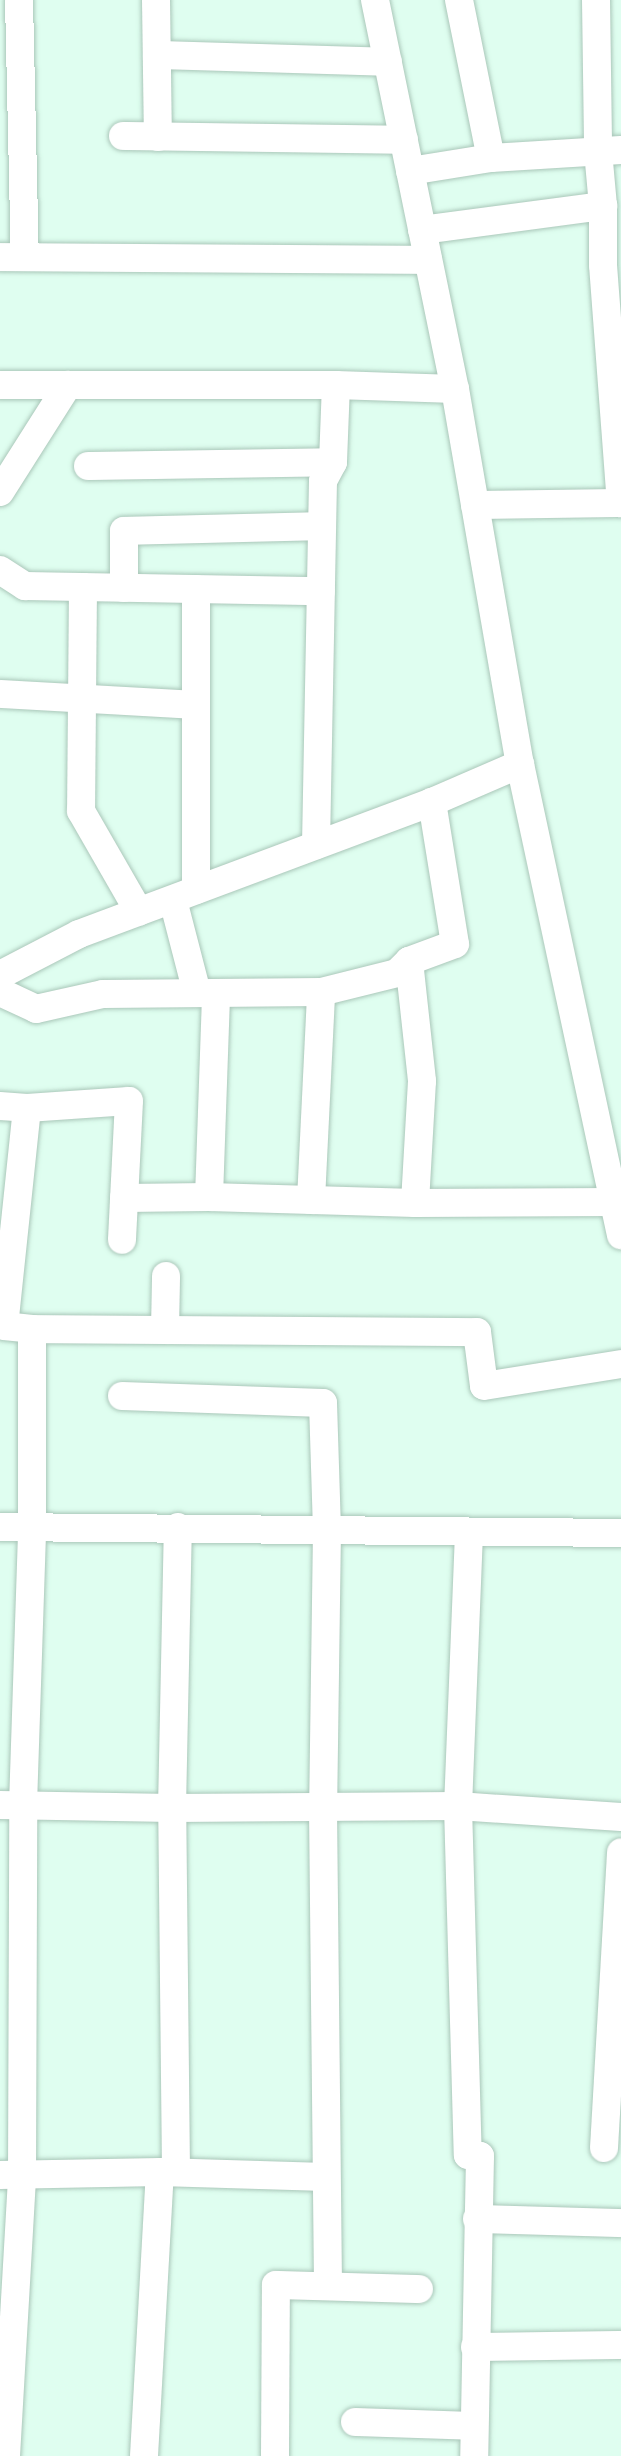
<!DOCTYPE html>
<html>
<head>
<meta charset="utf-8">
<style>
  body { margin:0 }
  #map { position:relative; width:621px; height:2456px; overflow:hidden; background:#dffef0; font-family:"Crimson Pro",serif }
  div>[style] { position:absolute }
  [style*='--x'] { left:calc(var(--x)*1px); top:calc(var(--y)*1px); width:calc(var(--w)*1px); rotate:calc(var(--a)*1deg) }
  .roads { filter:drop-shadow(0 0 2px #aac7b9) drop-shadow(0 0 2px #aac7b9) }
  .minor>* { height:28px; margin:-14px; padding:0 14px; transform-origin:14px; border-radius:14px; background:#fff }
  span { translate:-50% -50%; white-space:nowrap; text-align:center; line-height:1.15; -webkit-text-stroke:5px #dffef0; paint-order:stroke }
</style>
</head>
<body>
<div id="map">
  <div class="roads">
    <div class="minor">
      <i style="--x:19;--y:0;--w:257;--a:88.7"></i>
      <i style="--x:156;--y:0;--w:137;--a:89.2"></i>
      <i style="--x:375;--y:0;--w:397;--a:78.4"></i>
      <i style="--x:455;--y:389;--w:381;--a:80.2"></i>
      <i style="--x:520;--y:764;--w:482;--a:77.9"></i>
      <i style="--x:459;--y:0;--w:161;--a:78.6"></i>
      <i style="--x:596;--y:0;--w:151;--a:89.2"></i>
      <i style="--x:598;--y:151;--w:55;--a:84.8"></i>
      <i style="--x:603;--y:206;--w:59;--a:90"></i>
      <i style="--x:603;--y:265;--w:239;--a:85.7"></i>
      <i style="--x:157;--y:55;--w:231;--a:1.7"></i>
      <i style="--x:123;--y:136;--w:281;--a:0.8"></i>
      <i style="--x:410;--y:171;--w:82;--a:-9.1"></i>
      <i style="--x:491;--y:158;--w:130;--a:-3.5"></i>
      <i style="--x:422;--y:230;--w:183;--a:-7.6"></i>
      <i style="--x:0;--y:257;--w:428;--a:0.4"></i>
      <i style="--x:0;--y:385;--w:336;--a:0"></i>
      <i style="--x:336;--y:385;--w:119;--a:1.9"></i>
      <i style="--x:88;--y:466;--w:245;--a:-0.9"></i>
      <i style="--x:0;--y:492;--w:127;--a:-57.6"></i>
      <i style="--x:475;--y:505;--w:146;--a:-0.8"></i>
      <i style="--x:0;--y:570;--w:30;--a:33"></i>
      <i style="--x:25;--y:586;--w:296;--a:1"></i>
      <i style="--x:83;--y:587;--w:224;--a:90.5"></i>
      <i style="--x:81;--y:811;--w:116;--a:60.1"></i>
      <i style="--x:124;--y:588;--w:57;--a:-90"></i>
      <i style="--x:124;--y:531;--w:198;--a:-1.4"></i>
      <i style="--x:0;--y:694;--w:196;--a:3.2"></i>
      <i style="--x:316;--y:845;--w:364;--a:-88.9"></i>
      <i style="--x:323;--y:481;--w:21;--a:-62"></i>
      <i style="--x:333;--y:462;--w:77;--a:-87.8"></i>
      <i style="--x:196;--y:890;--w:301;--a:-90"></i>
      <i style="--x:173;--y:900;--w:96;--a:75.5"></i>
      <i style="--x:409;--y:961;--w:121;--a:83.8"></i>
      <i style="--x:422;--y:1081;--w:122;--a:93.3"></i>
      <i style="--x:0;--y:975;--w:89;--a:-27.4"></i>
      <i style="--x:79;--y:934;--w:377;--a:-20.5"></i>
      <i style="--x:432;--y:802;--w:96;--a:-23.4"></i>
      <i style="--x:0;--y:992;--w:40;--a:25"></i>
      <i style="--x:36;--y:1009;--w:69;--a:-12.6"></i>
      <i style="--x:103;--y:994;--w:218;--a:-0.5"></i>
      <i style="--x:321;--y:992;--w:78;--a:-14"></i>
      <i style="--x:397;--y:973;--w:17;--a:-45"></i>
      <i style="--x:409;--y:961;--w:49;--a:-20.3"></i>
      <i style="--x:455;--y:944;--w:144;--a:-99.2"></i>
      <i style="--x:0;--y:1106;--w:27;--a:4"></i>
      <i style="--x:27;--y:1108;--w:102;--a:-3.9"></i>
      <i style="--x:129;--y:1101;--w:139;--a:92.9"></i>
      <i style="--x:27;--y:1108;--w:219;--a:96"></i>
      <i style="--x:4;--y:1326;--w:28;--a:6"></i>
      <i style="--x:32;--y:1329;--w:445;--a:0.4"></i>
      <i style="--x:477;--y:1332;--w:54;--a:82.6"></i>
      <i style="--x:484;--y:1386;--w:139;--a:-9.1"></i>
      <i style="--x:209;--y:1197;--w:203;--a:-88"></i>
      <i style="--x:124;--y:1198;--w:85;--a:-0.7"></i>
      <i style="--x:209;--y:1197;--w:206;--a:1.7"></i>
      <i style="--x:415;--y:1203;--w:199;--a:-0.3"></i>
      <i style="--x:311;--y:1200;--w:208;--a:-87.2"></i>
      <i style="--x:165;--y:1330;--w:54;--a:-88.9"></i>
      <i style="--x:122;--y:1396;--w:201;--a:2"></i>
      <i style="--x:323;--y:1403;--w:127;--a:88.2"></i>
      <i style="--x:327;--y:1530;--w:278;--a:90.8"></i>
      <i style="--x:323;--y:1808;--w:477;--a:89.4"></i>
      <i style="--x:0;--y:1527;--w:621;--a:0.55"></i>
      <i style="--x:469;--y:1533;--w:273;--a:92.3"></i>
      <i style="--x:458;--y:1806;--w:349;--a:88.4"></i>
      <i style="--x:468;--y:2155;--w:12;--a:5"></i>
      <i style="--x:480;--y:2156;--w:300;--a:91.1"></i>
      <i style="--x:0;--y:1805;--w:172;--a:1"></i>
      <i style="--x:172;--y:1808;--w:286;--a:-0.4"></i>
      <i style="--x:458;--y:1806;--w:163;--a:3.9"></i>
      <i style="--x:604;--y:2148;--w:296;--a:-86.7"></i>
      <i style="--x:176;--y:2172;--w:364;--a:-90.6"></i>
      <i style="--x:172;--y:1808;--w:281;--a:-88.8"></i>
      <i style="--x:0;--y:2175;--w:160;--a:-1.1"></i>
      <i style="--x:160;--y:2172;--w:166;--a:1.7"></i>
      <i style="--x:477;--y:2219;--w:144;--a:1.6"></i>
      <i style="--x:475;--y:2347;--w:146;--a:-0.8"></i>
      <i style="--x:355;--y:2422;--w:118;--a:1.9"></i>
      <i style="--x:6;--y:2456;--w:280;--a:-86.7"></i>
      <i style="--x:22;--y:2176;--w:371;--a:-89.8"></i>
      <i style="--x:23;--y:1805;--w:278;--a:-88.1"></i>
      <i style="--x:32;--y:1527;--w:198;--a:-90"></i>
      <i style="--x:144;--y:2456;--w:284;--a:-86.8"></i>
      <i style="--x:275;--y:2456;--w:171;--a:-89.7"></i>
      <i style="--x:276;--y:2285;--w:143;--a:1.6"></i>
    </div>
  </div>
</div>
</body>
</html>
